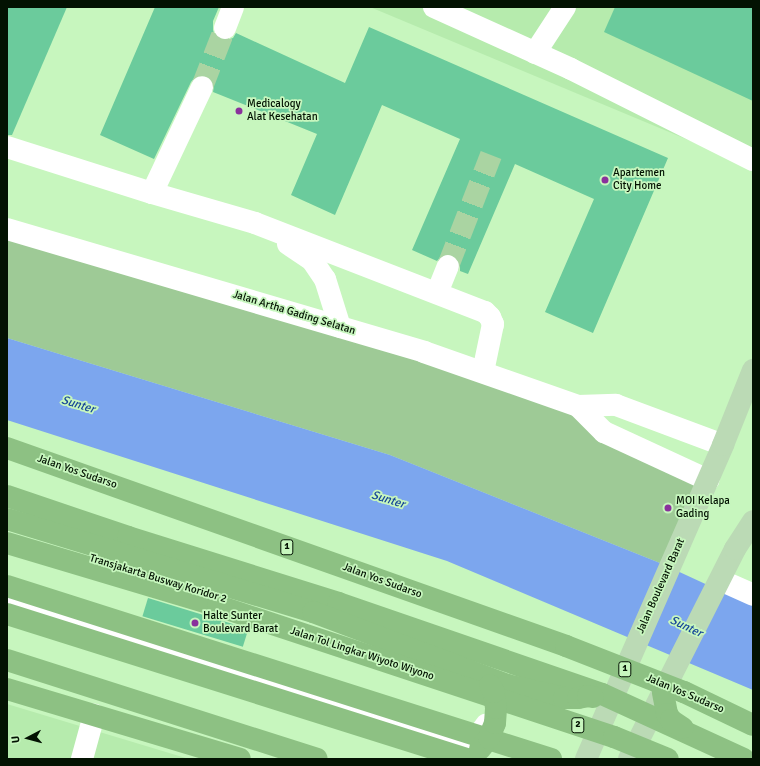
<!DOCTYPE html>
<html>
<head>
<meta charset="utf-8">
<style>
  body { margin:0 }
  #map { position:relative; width:760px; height:766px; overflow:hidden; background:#c7f6be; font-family:Signika,sans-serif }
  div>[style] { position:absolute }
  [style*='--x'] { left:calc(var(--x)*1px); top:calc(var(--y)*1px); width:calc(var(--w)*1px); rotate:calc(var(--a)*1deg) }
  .built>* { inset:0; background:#b6ebad }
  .green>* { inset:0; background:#9eca96 }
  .water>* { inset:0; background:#7ca6ee }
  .building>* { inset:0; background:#6bcb9c; transform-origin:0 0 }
  .minor-tunnel>* { height:22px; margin-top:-11px; transform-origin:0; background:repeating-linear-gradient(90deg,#aad4a2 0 22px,transparent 0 33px) }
  .minor>* { height:22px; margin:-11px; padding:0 11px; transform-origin:11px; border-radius:11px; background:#fff }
  .major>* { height:22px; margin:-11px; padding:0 11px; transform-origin:11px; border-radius:11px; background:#bbdab5 }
  .highway>* { height:22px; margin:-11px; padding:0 11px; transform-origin:11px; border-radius:11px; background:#8dc183 }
  .dots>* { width:11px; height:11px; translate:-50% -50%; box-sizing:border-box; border:2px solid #c7f6be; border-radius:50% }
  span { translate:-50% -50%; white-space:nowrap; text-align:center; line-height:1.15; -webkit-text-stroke:3.5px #c7f6be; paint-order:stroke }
  .shield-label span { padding:1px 3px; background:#c7f6be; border:1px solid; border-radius:3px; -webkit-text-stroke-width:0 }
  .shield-label { font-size:10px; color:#031202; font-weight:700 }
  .poi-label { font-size:11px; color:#031202 }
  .left { translate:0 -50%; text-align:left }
  .street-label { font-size:11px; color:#031202 }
  .water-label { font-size:12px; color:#164698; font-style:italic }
  .frame { position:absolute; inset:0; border:8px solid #031202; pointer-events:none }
  .north { position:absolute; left:8px; top:718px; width:40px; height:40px; -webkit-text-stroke:3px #c7f6be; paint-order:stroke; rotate:264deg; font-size:11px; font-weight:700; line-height:16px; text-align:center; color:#031202 }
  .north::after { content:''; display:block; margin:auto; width:14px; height:18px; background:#031202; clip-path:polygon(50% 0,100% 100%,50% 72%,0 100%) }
</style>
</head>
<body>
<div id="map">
  <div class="built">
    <i style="clip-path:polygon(370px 7px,753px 7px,753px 167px)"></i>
    <i style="clip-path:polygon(7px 704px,189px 759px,7px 759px)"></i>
  </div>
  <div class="green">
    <i style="clip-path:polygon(7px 230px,578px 406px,708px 480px,660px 563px,390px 455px,7px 338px)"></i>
  </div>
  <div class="water">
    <i style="clip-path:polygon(7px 338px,390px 455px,660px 563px,753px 606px,753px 690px,447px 561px,7px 420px)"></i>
  </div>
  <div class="building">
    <i style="clip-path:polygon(7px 7px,67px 7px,12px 135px,7px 135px)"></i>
    <i style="clip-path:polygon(155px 7px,219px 7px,213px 21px,213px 30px,215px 36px,220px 40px,227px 40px,233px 38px,236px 33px,345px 83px,369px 27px,668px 158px,593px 333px,545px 312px,594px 199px,515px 164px,468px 274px,460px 271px,460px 264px,458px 259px,453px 255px,446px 254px,441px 256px,437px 261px,412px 250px,460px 139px,382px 105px,335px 215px,291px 195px,317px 134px,213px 92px,214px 86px,212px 80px,207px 76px,201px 75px,195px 77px,191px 82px,154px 159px,100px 135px)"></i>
    <i style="clip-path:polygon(615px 7px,753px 7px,753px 101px,604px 32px)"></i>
    <i style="left:148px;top:598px;width:105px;height:19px;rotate:17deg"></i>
  </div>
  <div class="minor-tunnel">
    <i style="--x:202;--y:87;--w:63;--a:-68.7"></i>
    <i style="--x:448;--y:266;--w:119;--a:-68.8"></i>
  </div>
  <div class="minor">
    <i style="--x:434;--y:7;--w:150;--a:24.3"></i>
    <i style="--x:571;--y:69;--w:203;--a:26.6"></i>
    <i style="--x:225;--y:28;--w:22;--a:-69"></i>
    <i style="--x:535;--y:53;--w:55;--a:-56.9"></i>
    <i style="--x:7;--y:147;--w:152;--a:17.6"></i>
    <i style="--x:152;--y:193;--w:107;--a:16.2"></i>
    <i style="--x:255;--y:223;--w:247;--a:21.2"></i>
    <i style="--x:485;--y:312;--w:7;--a:45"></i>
    <i style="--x:490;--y:317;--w:8;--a:67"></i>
    <i style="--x:493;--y:324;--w:49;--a:101.8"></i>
    <i style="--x:152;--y:193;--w:117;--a:-64.7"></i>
    <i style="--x:7;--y:229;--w:435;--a:16.4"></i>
    <i style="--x:424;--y:352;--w:163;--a:19.3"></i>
    <i style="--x:578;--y:406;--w:38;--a:-2"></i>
    <i style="--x:616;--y:405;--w:114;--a:20.5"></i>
    <i style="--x:288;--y:244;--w:29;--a:34"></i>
    <i style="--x:312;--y:260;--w:23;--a:56"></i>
    <i style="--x:325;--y:279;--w:50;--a:72.6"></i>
    <i style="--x:437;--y:293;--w:29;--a:-68"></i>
    <i style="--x:578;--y:406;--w:37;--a:45"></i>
    <i style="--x:604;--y:432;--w:115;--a:24.8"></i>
    <i style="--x:720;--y:580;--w:36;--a:24"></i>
    <i style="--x:7;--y:603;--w:320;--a:17.1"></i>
    <i style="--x:313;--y:697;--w:154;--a:17.7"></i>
    <i style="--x:460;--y:744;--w:16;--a:-15"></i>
    <i style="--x:475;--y:740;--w:19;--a:-54"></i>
    <i style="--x:82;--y:759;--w:46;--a:-74.7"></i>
  </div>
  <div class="major">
    <i style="--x:586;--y:759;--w:343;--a:-66.4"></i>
    <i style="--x:723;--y:445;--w:81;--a:-68.2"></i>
    <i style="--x:629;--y:759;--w:235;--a:-63.2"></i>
    <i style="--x:735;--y:549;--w:33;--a:-57"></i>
  </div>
  <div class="highway">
    <i style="--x:7;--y:448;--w:593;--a:19.5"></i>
    <i style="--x:566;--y:646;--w:127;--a:21.3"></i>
    <i style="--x:684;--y:692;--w:76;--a:25.6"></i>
    <i style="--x:7;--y:496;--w:128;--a:18.7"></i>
    <i style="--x:128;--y:537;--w:220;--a:17.4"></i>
    <i style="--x:338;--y:603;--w:279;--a:19"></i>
    <i style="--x:602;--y:694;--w:156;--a:24.6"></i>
    <i style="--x:7;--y:519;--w:320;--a:16.9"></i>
    <i style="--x:313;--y:612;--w:207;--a:20.6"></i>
    <i style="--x:507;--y:685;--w:58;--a:12.8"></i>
    <i style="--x:564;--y:698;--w:14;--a:0"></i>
    <i style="--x:578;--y:698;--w:10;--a:-11"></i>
    <i style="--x:588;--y:696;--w:5;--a:11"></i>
    <i style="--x:7;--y:543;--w:220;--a:16.6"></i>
    <i style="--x:218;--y:606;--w:417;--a:18.3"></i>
    <i style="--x:614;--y:737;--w:58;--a:22.2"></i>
    <i style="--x:7;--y:586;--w:571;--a:17.64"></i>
    <i style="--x:7;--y:614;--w:482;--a:17.5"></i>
    <i style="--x:7;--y:660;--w:325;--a:17.7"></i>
    <i style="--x:7;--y:689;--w:243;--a:16.7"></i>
    <i style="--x:663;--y:693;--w:21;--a:79"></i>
    <i style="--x:667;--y:714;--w:7;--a:56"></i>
    <i style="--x:671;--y:720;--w:14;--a:34"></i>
    <i style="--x:480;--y:749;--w:14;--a:-51"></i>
    <i style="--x:489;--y:738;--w:16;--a:-68"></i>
    <i style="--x:495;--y:723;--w:15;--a:-86"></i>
    <i style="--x:496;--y:708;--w:16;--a:-97"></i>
    <i style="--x:494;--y:692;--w:8;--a:-120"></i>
  </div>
  <div class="dots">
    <i style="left:239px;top:111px;background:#8a319c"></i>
    <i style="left:605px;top:180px;background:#8a319c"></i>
    <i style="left:668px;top:508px;background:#8a319c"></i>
    <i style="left:195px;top:623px;background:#8a319c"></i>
  </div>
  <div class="shield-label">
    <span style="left:287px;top:547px">1</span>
    <span style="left:625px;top:669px">1</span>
    <span style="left:578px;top:725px">2</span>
  </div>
  <div class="poi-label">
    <span class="left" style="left:247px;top:111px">Medicalogy<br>Alat Kesehatan</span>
    <span class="left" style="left:613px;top:180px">Apartemen<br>City Home</span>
    <span class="left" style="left:676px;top:508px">MOI Kelapa<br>Gading</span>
    <span class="left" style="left:203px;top:623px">Halte Sunter<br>Boulevard Barat</span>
  </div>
  <div class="street-label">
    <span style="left:294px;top:313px;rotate:17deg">Jalan Artha Gading Selatan</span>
    <span style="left:77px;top:472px;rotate:19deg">Jalan Yos Sudarso</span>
    <span style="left:158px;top:579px;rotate:17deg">Transjakarta Busway Koridor 2</span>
    <span style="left:382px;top:581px;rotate:20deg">Jalan Yos Sudarso</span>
    <span style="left:661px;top:586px;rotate:-66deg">Jalan Boulevard Barat</span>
    <span style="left:362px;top:654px;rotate:18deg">Jalan Tol Lingkar Wiyoto Wiyono</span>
    <span style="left:685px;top:694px;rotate:23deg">Jalan Yos Sudarso</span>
  </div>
  <div class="water-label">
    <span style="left:78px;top:405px;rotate:17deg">Sunter</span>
    <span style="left:388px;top:500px;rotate:17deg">Sunter</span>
    <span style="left:686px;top:627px;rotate:25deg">Sunter</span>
  </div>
  <div class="frame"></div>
  <div class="north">U</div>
</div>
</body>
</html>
